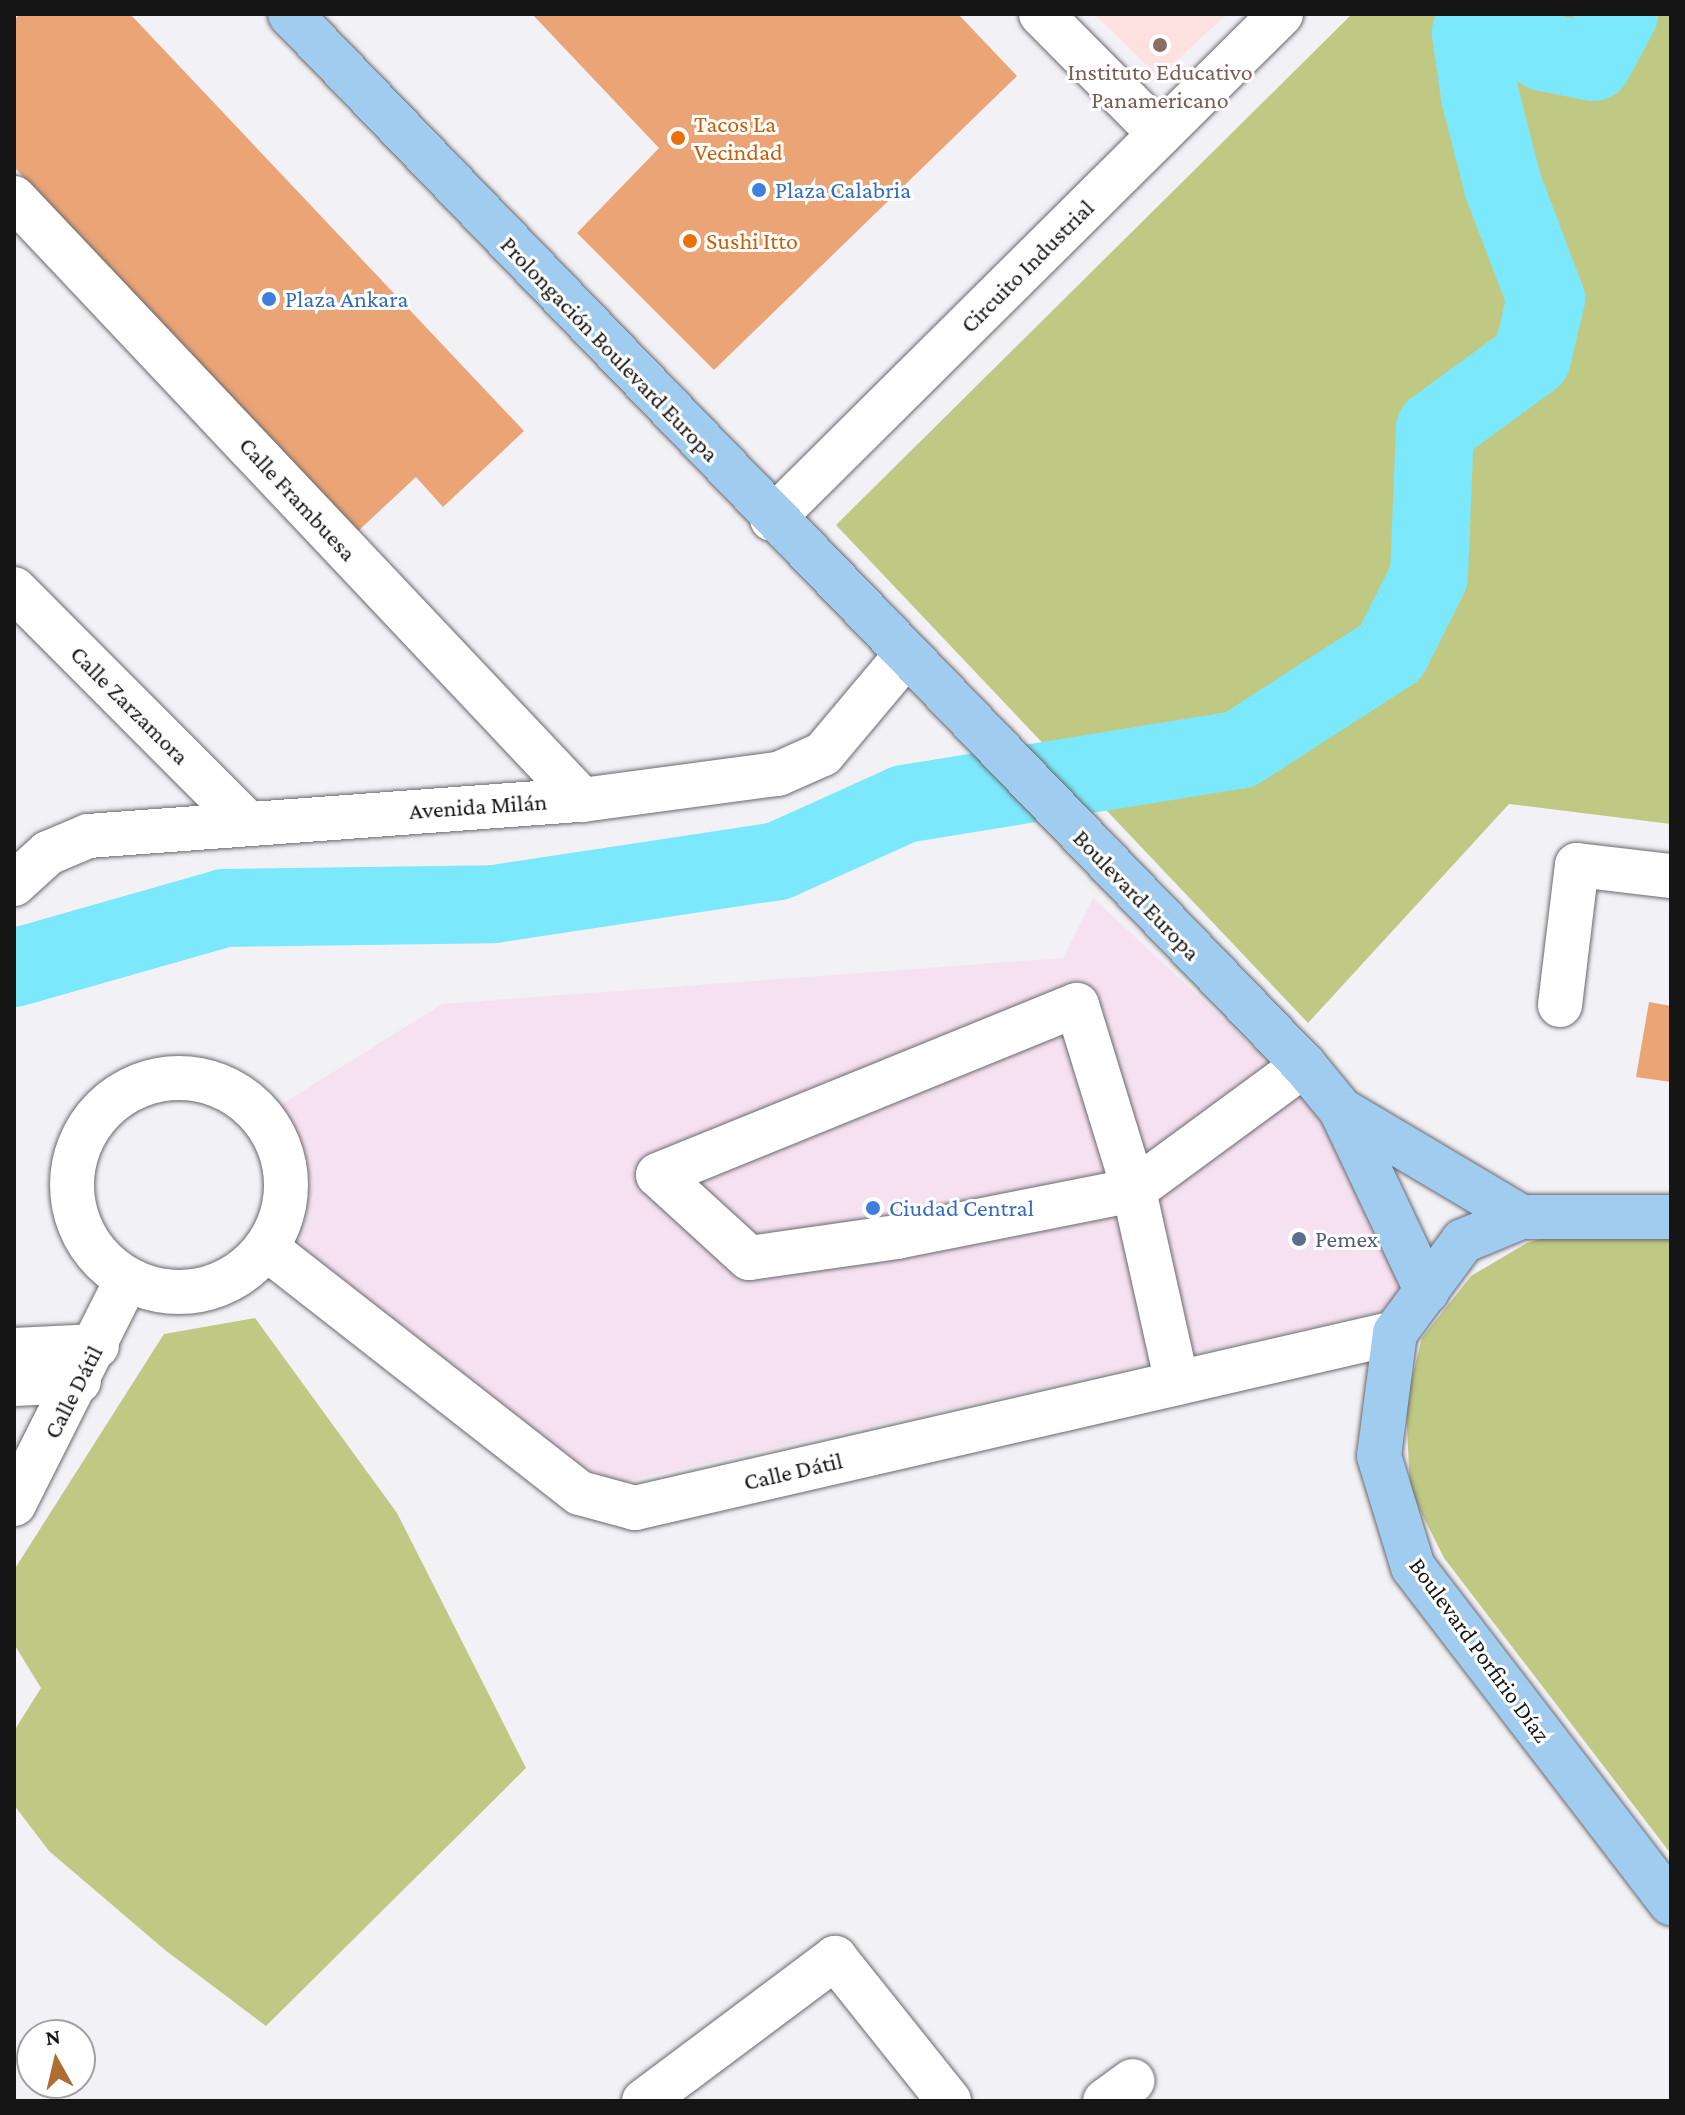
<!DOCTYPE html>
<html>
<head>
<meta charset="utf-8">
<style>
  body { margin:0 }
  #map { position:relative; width:1685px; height:2115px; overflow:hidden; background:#f2f1f6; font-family:"Crimson Pro",serif }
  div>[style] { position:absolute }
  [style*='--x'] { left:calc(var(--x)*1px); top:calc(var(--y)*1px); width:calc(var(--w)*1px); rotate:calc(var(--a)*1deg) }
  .commercial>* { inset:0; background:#f6e1f1 }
  .education>* { inset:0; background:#fce1df }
  .green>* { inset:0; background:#c0c983 }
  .river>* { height:78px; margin:-39px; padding:0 39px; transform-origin:39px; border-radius:39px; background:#7ce8fb }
  .building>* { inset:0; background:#eaa476 }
  .roads { filter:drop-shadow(0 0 2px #6a696d) drop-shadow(0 0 2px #6a696d) }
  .minor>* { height:44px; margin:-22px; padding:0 22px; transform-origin:22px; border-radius:22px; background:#fff }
  .minor>.ring { margin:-22px; padding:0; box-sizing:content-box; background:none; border:44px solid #fff; border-radius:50% }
  .major>* { height:44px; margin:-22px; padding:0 22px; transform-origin:22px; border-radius:22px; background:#a0cdef }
  .dots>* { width:22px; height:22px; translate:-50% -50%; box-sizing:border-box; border:4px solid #fff; border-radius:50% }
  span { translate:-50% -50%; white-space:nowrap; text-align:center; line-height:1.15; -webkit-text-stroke:6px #fff; paint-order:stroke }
  .education-label { font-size:24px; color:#785e54 }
  .food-label { font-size:24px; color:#c56008 }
  .left { translate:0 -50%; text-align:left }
  .shop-label { font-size:24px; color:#366cbe }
  .street-label { font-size:24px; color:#151516 }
  .service-label { font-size:24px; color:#4e5e75 }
  .frame { position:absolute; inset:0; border:16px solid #151516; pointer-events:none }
  .north { position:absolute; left:16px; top:2019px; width:80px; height:80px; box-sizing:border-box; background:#fff; border:2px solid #a1a1a2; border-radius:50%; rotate:352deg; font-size:22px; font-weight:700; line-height:32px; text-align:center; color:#151516 }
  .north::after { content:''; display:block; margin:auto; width:28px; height:36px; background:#ac6e33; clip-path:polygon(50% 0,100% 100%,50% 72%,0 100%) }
</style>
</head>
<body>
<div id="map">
  <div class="commercial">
    <i style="clip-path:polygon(1093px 898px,1278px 1070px,1325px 1122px,1402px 1284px,1389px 1310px,622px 1482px,581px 1467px,289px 1246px,307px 1215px,299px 1139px,277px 1107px,442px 1004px,1063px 958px)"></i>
  </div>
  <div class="education">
    <i style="clip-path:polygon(1094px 14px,1227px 14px,1159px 77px)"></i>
  </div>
  <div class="green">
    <i style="clip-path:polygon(1352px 14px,1671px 14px,1671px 824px,1509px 804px,1308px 1023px,836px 525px)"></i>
    <i style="clip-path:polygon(1592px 1223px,1671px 1236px,1671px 1854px,1444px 1558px,1410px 1490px,1406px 1403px,1422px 1338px,1471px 1276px,1527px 1243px)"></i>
    <i style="clip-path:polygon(255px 1318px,397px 1513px,526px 1768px,266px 2026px,165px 1950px,49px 1851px,14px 1805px,14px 1731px,41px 1688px,14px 1644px,14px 1570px,164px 1334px)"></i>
  </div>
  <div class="river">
    <i style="--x:1506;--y:14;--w:54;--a:45"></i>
    <i style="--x:1544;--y:52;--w:50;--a:11.5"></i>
    <i style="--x:1593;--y:62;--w:55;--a:-61.6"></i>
    <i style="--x:14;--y:968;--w:218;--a:-15.9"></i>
    <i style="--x:224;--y:908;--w:270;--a:-0.8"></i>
    <i style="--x:494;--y:904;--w:287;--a:-8.6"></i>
    <i style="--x:778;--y:861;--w:138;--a:-24.3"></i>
    <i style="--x:904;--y:804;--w:339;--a:-9.2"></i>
    <i style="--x:1239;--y:750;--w:181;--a:-32.8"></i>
    <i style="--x:1391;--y:652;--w:85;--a:-63.4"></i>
    <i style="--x:1429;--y:576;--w:147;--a:-87.7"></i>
    <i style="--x:1435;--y:429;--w:120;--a:-36.2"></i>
    <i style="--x:1532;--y:358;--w:61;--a:-76.7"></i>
    <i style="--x:1546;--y:299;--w:121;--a:-110.8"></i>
    <i style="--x:1503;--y:186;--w:93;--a:-104.3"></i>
    <i style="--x:1480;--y:96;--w:64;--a:-98.1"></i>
    <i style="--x:1471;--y:33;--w:34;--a:-34"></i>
  </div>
  <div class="building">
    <i style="clip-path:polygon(20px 14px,130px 14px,524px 431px,443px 507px,416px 477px,358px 531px,14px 167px,14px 20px)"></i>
    <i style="clip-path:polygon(532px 14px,958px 14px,1017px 76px,714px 370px,577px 233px,659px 148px)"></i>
    <i style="clip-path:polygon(1649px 1002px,1671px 1006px,1671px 1082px,1636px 1077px)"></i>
  </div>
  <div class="roads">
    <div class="minor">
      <i style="--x:1041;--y:14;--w:169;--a:45.2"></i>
      <i style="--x:14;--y:198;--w:828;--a:46.66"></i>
      <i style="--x:772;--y:519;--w:717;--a:-44.77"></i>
      <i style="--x:14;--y:589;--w:327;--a:45.1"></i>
      <i style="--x:14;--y:884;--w:46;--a:-42.4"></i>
      <i style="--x:48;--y:853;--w:43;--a:-23"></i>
      <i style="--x:88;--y:836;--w:495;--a:-4.2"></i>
      <i style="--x:582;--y:800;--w:198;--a:-7.6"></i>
      <i style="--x:778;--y:774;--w:49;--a:-24"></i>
      <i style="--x:823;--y:754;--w:129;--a:-50"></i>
      <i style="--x:1077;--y:1005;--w:194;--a:72.9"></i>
      <i style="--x:1134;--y:1190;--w:242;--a:168.8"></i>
      <i style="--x:897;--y:1237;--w:149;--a:171.9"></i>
      <i style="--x:749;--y:1258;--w:123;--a:-137.6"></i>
      <i style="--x:658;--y:1175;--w:452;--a:-22.1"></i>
      <i style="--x:1560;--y:1005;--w:141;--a:-83.1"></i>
      <i style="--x:1577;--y:865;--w:95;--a:6.7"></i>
      <i class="ring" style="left:72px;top:1078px;width:170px;height:170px"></i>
      <i style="--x:266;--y:1248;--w:398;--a:38"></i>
      <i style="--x:580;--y:1493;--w:57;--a:15.3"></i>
      <i style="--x:635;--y:1508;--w:780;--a:-12.97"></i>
      <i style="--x:14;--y:1350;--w:83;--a:-2.8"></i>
      <i style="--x:1177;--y:1383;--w:198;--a:-102.6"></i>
      <i style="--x:1134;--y:1190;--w:211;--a:-36.3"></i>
      <i style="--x:14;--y:1384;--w:65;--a:-2.6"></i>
      <i style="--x:14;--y:1504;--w:252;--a:-63.3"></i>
      <i style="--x:644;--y:2101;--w:239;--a:-36.8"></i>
      <i style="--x:835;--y:1958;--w:183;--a:51.4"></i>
      <i style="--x:1105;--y:2101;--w:34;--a:-36"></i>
    </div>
    <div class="major">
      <i style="--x:290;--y:14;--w:1460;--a:46.03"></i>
      <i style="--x:1304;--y:1065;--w:58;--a:50.6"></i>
      <i style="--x:1341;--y:1110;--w:201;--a:64.7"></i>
      <i style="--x:1341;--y:1110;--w:209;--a:30.7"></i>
      <i style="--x:1671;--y:1217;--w:150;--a:180"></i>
      <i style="--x:1521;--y:1217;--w:63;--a:157.5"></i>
      <i style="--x:1463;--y:1241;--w:114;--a:126.5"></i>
      <i style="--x:1395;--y:1333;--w:124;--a:97.4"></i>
      <i style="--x:1379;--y:1456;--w:116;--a:73"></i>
      <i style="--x:1413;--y:1567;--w:424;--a:52.5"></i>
    </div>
  </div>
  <div class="dots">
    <i style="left:1160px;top:45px;background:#8d6e63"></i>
    <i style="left:678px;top:138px;background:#e8710a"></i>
    <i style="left:759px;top:190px;background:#3f7fe0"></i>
    <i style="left:690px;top:241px;background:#e8710a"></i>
    <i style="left:269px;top:299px;background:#3f7fe0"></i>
    <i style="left:873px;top:1208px;background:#3f7fe0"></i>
    <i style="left:1299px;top:1239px;background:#5c6f8a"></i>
  </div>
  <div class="education-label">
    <span style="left:1160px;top:86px">Instituto Educativo<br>Panamericano</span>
  </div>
  <div class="food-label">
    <span class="left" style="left:694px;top:138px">Tacos La<br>Vecindad</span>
    <span class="left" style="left:706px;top:241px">Sushi Itto</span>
  </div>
  <div class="shop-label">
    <span class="left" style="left:775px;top:190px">Plaza Calabria</span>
    <span class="left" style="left:285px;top:299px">Plaza Ankara</span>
    <span class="left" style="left:889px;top:1208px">Ciudad Central</span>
  </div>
  <div class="street-label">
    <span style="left:1027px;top:266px;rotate:-45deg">Circuito Industrial</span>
    <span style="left:610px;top:349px;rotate:46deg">Prolongación Boulevard Europa</span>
    <span style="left:298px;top:499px;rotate:47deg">Calle Frambuesa</span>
    <span style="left:130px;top:705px;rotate:45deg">Calle Zarzamora</span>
    <span style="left:478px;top:806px;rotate:-4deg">Avenida Milán</span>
    <span style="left:1137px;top:895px;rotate:46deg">Boulevard Europa</span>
    <span style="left:73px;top:1392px;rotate:-63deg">Calle Dátil</span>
    <span style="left:793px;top:1471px;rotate:-13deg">Calle Dátil</span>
    <span style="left:1480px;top:1650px;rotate:54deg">Boulevard Porfirio Díaz</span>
  </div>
  <div class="service-label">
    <span class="left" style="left:1315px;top:1239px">Pemex</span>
  </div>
  <div class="frame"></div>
  <div class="north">N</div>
</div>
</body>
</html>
